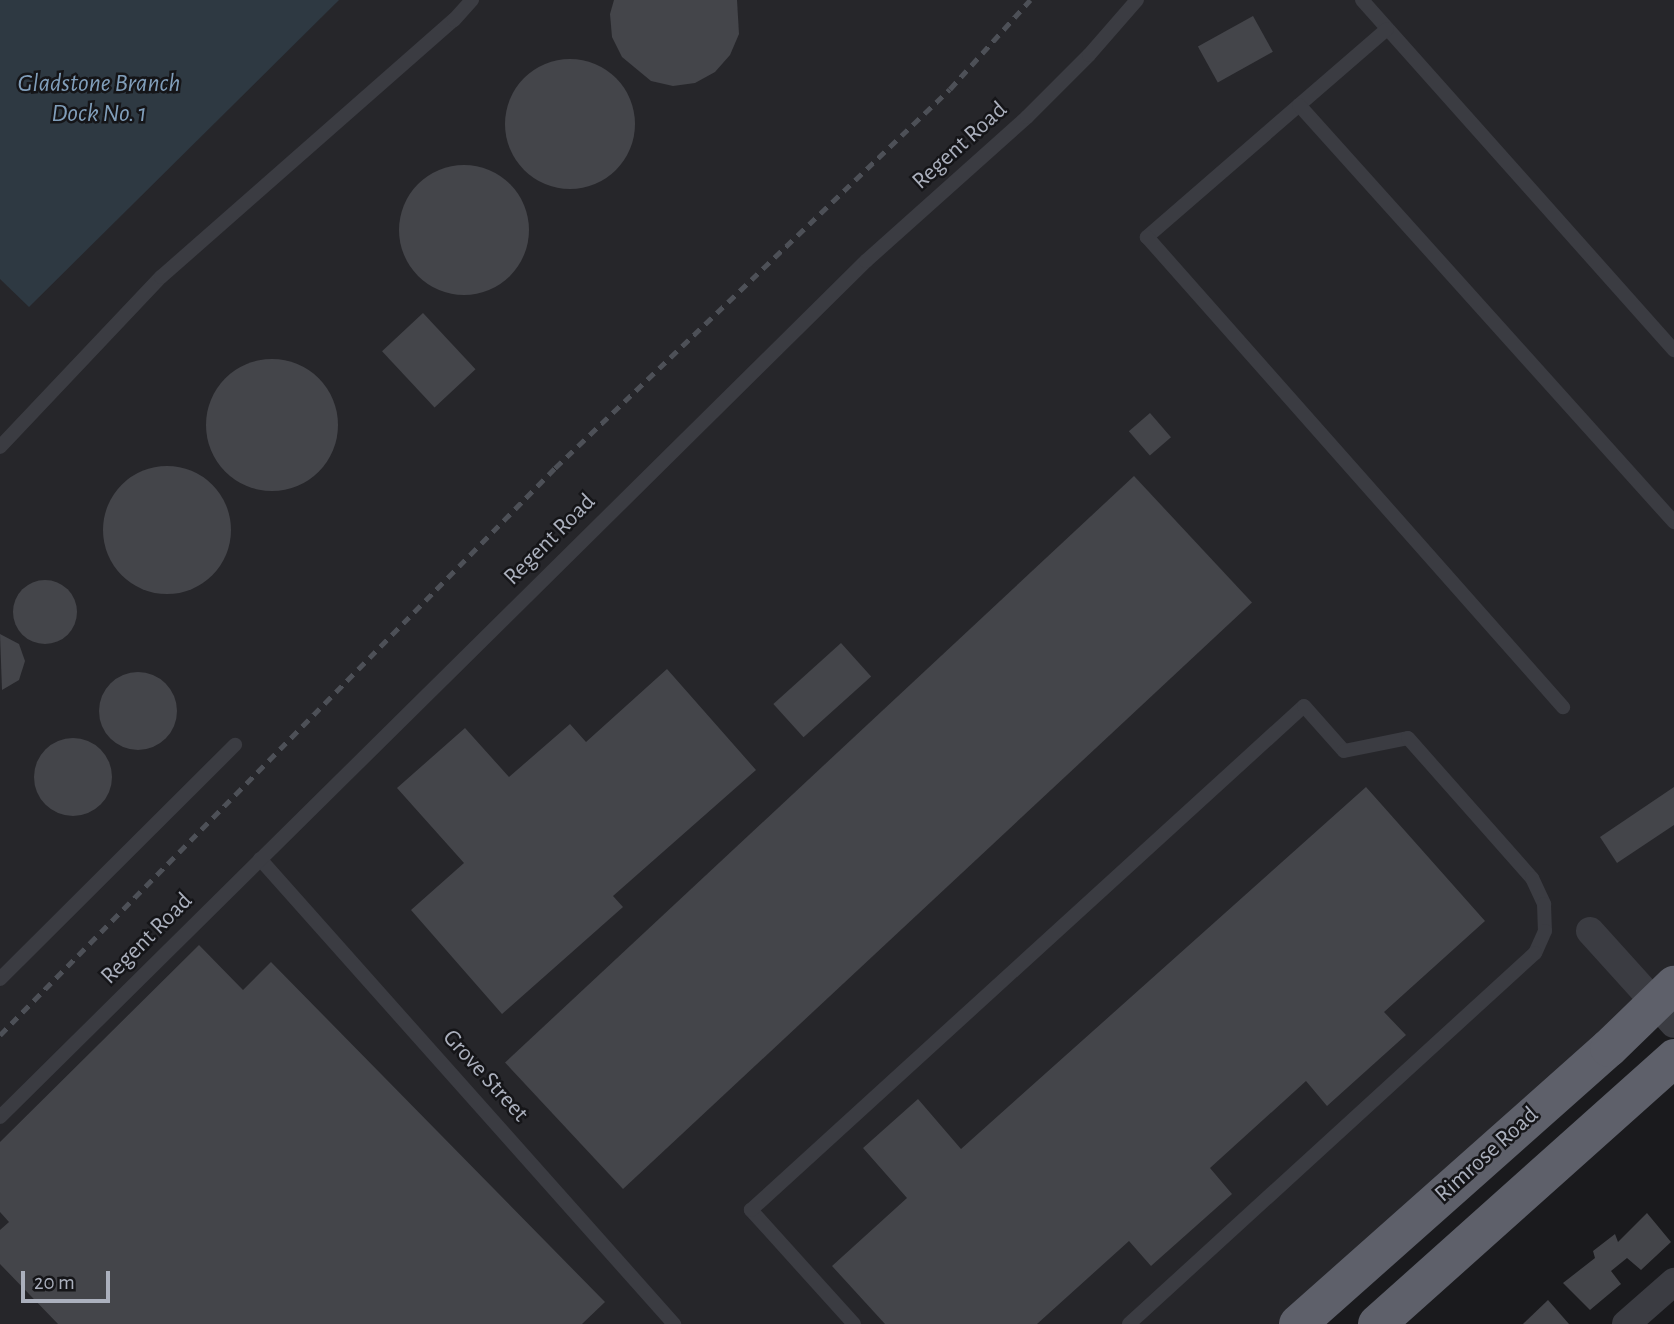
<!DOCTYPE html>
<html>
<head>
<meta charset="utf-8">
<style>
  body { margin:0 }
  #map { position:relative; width:1674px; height:1324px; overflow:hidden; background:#1a1a1d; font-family:"Alegreya Sans",sans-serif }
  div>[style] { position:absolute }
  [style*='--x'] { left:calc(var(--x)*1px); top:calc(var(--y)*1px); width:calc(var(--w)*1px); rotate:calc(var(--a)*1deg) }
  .built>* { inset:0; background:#26262a }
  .water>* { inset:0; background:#2e3942 }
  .building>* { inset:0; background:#44454a; transform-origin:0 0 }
  .round { border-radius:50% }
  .service>* { height:14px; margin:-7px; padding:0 7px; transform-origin:7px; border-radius:7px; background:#3b3c42 }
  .minor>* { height:28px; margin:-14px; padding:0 14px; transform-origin:14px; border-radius:14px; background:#3b3c42 }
  .trunk>* { height:38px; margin:-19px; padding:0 19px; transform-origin:19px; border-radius:19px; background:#5e606a }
  .rail>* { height:5px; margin-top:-2.5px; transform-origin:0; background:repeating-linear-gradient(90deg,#4d5057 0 9px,transparent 0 16px) }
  span { translate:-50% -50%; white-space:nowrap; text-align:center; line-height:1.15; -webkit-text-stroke:5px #151518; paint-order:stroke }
  .street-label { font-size:24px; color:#abb0bd }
  .water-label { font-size:26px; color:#809eba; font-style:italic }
  .scale { position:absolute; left:21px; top:1271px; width:89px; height:32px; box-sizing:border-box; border:4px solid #abb0bd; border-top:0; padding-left:9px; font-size:21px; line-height:24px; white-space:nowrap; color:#abb0bd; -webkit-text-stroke:5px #151518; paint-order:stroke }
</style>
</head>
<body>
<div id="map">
  <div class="built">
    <i style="clip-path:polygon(0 0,1674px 0,1674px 985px,1298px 1324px,0 1324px)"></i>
  </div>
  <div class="water">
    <i style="clip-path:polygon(0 0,339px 0,29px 307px,0 279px)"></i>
  </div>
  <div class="building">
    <i style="clip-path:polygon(614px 0,737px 0,739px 34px,730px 55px,715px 72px,695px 83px,673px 86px,651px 81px,622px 57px,612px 37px,610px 14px)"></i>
    <i style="left:1253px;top:16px;width:41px;height:63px;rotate:61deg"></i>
    <i class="round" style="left:505px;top:59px;width:130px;height:130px"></i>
    <i class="round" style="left:399px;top:165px;width:130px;height:130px"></i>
    <i style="left:423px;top:313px;width:77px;height:56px;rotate:47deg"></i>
    <i class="round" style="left:206px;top:359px;width:132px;height:132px"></i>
    <i style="left:1150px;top:413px;width:32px;height:28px;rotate:49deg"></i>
    <i class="round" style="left:103px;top:466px;width:128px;height:128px"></i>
    <i style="left:1134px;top:476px;width:173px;height:860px;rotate:47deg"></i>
    <i class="round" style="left:13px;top:580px;width:64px;height:64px"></i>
    <i style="clip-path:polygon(0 634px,19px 644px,25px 661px,19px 680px,2px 690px)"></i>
    <i style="left:841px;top:643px;width:45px;height:91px;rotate:48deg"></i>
    <i style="clip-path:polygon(667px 669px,756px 770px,613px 896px,623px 907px,502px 1014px,411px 910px,464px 863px,397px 788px,465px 728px,509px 777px,570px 724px,586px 742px)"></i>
    <i class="round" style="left:99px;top:672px;width:78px;height:78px"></i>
    <i class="round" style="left:34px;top:738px;width:78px;height:78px"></i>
    <i style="clip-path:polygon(1366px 787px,1485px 921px,1384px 1012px,1406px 1035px,1327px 1106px,1306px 1081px,1210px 1168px,1232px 1194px,1151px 1266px,1129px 1241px,1037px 1324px,885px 1324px,832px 1266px,907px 1198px,863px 1148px,918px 1099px,961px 1149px)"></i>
    <i style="clip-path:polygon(1674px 787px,1674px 825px,1617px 863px,1600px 837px)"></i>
    <i style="clip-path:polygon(199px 945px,243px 990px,271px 962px,605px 1302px,582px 1324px,58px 1324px,0 1264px,0 1230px,9px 1222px,0 1212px,0 1142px)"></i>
    <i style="clip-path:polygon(1647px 1213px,1671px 1242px,1641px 1270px,1627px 1258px,1611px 1271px,1621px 1284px,1590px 1310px,1563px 1283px,1595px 1258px,1593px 1251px,1615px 1234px,1618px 1242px)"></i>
    <i style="clip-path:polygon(1548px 1300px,1569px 1324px,1523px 1324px)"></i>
  </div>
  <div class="service">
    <i style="--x:1362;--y:0;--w:469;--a:48.3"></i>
    <i style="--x:1387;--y:29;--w:318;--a:139.1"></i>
    <i style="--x:1147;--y:237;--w:628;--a:48.49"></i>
    <i style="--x:1299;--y:105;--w:561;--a:48.04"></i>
    <i style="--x:0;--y:447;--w:234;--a:-46.6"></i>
    <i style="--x:161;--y:277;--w:390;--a:-41.3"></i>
    <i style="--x:454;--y:20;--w:27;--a:-48"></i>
    <i style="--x:260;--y:859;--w:623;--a:48.32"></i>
    <i style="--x:0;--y:979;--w:332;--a:-44.9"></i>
    <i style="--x:0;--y:1117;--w:1218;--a:-44.67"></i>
    <i style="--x:866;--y:261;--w:216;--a:-41.8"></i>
    <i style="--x:1027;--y:117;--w:88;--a:-45"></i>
    <i style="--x:1089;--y:55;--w:73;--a:-48.9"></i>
    <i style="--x:854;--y:1324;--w:154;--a:-132.1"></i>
    <i style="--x:751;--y:1210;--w:748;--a:-42.35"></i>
    <i style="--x:1304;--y:706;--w:60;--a:48.4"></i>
    <i style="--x:1344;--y:751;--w:65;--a:-11.5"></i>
    <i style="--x:1408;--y:738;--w:187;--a:48.5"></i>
    <i style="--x:1532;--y:878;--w:29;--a:65"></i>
    <i style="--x:1544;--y:904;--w:27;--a:88"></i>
    <i style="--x:1545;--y:931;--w:24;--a:114"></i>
    <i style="--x:1535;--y:953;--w:550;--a:137.58"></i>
  </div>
  <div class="minor">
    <i style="--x:1590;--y:931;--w:125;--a:47.9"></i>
    <i style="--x:1626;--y:1324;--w:64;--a:-41.2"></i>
  </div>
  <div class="trunk">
    <i style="--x:1298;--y:1324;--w:416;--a:-41.6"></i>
    <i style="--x:1609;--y:1048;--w:91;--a:-44.1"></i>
    <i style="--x:1377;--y:1324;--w:399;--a:-41.8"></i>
  </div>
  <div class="rail">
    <i style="--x:0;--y:1035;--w:793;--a:-45.61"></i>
    <i style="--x:555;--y:468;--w:547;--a:-43.82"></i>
    <i style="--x:950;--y:89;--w:120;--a:-48"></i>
  </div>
  <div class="street-label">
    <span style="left:960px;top:146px;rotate:-42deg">Regent Road</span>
    <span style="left:550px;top:540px;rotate:-45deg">Regent Road</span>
    <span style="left:147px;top:939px;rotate:-45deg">Regent Road</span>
    <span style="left:485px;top:1076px;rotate:48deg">Grove Street</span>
    <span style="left:1487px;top:1155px;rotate:-42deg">Rimrose Road</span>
  </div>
  <div class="water-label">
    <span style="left:99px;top:99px">Gladstone Branch<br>Dock No. 1</span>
  </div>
  <div class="scale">20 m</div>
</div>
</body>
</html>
